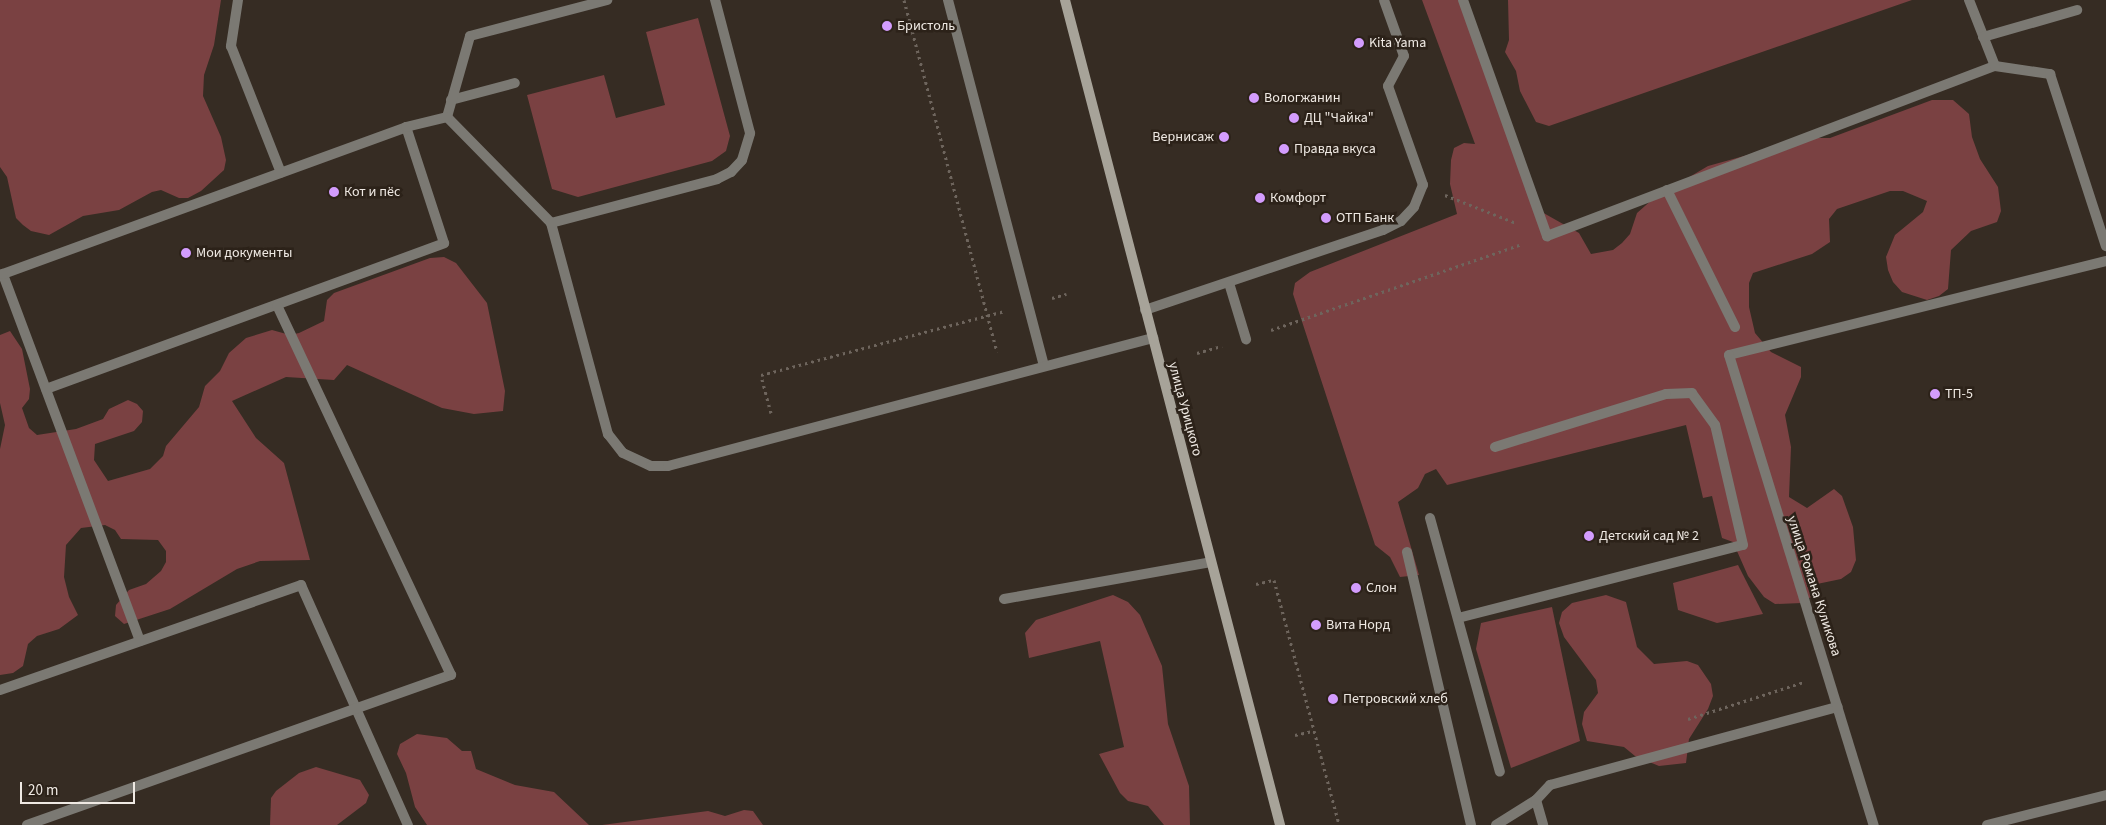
<!DOCTYPE html>
<html>
<head>
<meta charset="utf-8">
<style>
  body { margin:0 }
  #map { position:relative; width:2106px; height:825px; overflow:hidden; background:#362c23; font-family:"Source Sans 3",sans-serif }
  div>[style] { position:absolute }
  [style*='--x'] { left:calc(var(--x)*1px); top:calc(var(--y)*1px); width:calc(var(--w)*1px); rotate:calc(var(--a)*1deg) }
  .green>* { inset:0; background:#7a4142 }
  .path>* { height:3px; margin-top:-1.5px; transform-origin:0; background:repeating-linear-gradient(90deg,#6e655d 0 2.5px,transparent 0 6.5px) }
  .service>* { height:10px; margin:-5px; padding:0 5px; transform-origin:5px; border-radius:5px; background:#7b7973 }
  .minor>* { height:10px; margin:-5px; padding:0 5px; transform-origin:5px; border-radius:5px; background:#7b7973 }
  .secondary>* { height:10px; margin:-5px; padding:0 5px; transform-origin:5px; border-radius:5px; background:#a7a399 }
  .dots>* { width:14px; height:14px; translate:-50% -50%; box-sizing:border-box; border:2px solid #2c2219; border-radius:50% }
  span { translate:-50% -50%; white-space:nowrap; text-align:center; line-height:1.15; -webkit-text-stroke:5px #2c2219; paint-order:stroke }
  .poi-label { font-size:14px; color:#efe9e3 }
  .left { translate:0 -50%; text-align:left }
  .right { translate:-100% -50%; text-align:right }
  .street-label { font-size:14px; color:#efe9e3 }
  .scale { position:absolute; left:20px; top:782px; width:115px; height:22px; box-sizing:border-box; border:2px solid #efe9e3; border-top:0; padding-left:6px; font-size:15px; line-height:18px; white-space:nowrap; color:#efe9e3; -webkit-text-stroke:4px #2c2219; paint-order:stroke }
</style>
</head>
<body>
<div id="map">
  <div class="green">
    <i style="clip-path:polygon(0 0,221px 0,214px 45px,204px 75px,203px 96px,221px 137px,226px 160px,224px 170px,201px 191px,188px 198px,179px 198px,161px 190px,152px 192px,119px 210px,83px 216px,49px 235px,31px 231px,23px 225px,16px 218px,7px 177px,0 167px)"></i>
    <i style="clip-path:polygon(1422px 0,1463px 0,1540px 211px,1579px 233px,1591px 254px,1613px 250px,1622px 243px,1630px 234px,1637px 213px,1654px 198px,1708px 166px,1809px 138px,1830px 138px,1932px 100px,1953px 100px,1969px 114px,1972px 137px,1980px 159px,1998px 187px,2001px 211px,1997px 222px,1971px 231px,1951px 250px,1948px 289px,1939px 296px,1927px 300px,1902px 292px,1893px 282px,1888px 270px,1886px 257px,1895px 235px,1923px 212px,1927px 201px,1903px 191px,1890px 191px,1837px 209px,1829px 219px,1830px 242px,1812px 254px,1753px 273px,1749px 283px,1749px 307px,1755px 333px,1771px 352px,1801px 367px,1801px 377px,1785px 415px,1791px 447px,1789px 497px,1807px 508px,1834px 489px,1842px 496px,1853px 527px,1856px 560px,1851px 572px,1841px 579px,1817px 584px,1814px 595px,1802px 603px,1775px 604px,1764px 597px,1748px 576px,1733px 542px,1722px 538px,1712px 496px,1703px 498px,1686px 425px,1447px 485px,1436px 469px,1425px 474px,1418px 488px,1398px 502px,1419px 575px,1400px 577px,1390px 557px,1375px 545px,1293px 294px,1295px 283px,1310px 272px,1457px 214px,1450px 184px,1451px 160px,1454px 148px,1464px 143px,1475px 144px)"></i>
    <i style="clip-path:polygon(1508px 0,1912px 0,1549px 126px,1536px 122px,1520px 91px,1516px 71px,1505px 52px,1509px 40px)"></i>
    <i style="clip-path:polygon(698px 18px,730px 136px,726px 151px,712px 161px,578px 197px,552px 189px,527px 95px,604px 75px,616px 118px,665px 105px,646px 32px)"></i>
    <i style="clip-path:polygon(444px 257px,456px 263px,487px 303px,505px 391px,503px 411px,474px 414px,442px 408px,347px 365px,334px 380px,286px 377px,232px 401px,256px 438px,284px 463px,310px 560px,260px 561px,237px 569px,170px 609px,124px 624px,115px 616px,116px 605px,129px 590px,146px 584px,161px 571px,166px 562px,166px 551px,158px 540px,121px 539px,115px 530px,105px 525px,81px 528px,66px 545px,64px 577px,69px 597px,78px 615px,59px 629px,37px 636px,28px 644px,23px 666px,13px 673px,0 675px,0 449px,5px 425px,0 403px,0 335px,10px 331px,22px 349px,30px 389px,29px 399px,22px 408px,29px 428px,37px 435px,76px 429px,103px 419px,109px 409px,128px 400px,137px 404px,143px 411px,142px 422px,134px 431px,95px 444px,94px 460px,108px 481px,150px 469px,163px 456px,166px 446px,199px 407px,205px 386px,220px 371px,229px 353px,246px 338px,272px 330px,290px 335px,299px 333px,324px 321px,327px 300px,334px 293px,430px 258px)"></i>
    <i style="clip-path:polygon(1738px 565px,1763px 614px,1717px 623px,1678px 610px,1673px 583px)"></i>
    <i style="clip-path:polygon(1113px 595px,1128px 602px,1140px 615px,1162px 666px,1168px 724px,1189px 786px,1190px 825px,1164px 825px,1148px 806px,1128px 801px,1120px 793px,1099px 754px,1124px 747px,1100px 641px,1029px 658px,1025px 633px,1036px 620px)"></i>
    <i style="clip-path:polygon(1606px 595px,1626px 602px,1637px 647px,1654px 664px,1687px 661px,1698px 665px,1711px 684px,1713px 696px,1708px 709px,1689px 739px,1686px 763px,1659px 766px,1635px 756px,1624px 747px,1587px 741px,1582px 724px,1584px 712px,1598px 693px,1596px 680px,1564px 637px,1559px 623px,1562px 612px,1572px 603px)"></i>
    <i style="clip-path:polygon(1552px 607px,1580px 741px,1511px 768px,1476px 649px,1481px 623px)"></i>
    <i style="clip-path:polygon(417px 734px,447px 738px,462px 751px,471px 751px,476px 769px,515px 785px,554px 792px,589px 825px,427px 825px,415px 807px,406px 773px,397px 754px,400px 744px)"></i>
    <i style="clip-path:polygon(316px 767px,360px 780px,369px 795px,366px 803px,337px 825px,270px 825px,271px 798px,276px 791px,299px 773px)"></i>
    <i style="clip-path:polygon(744px 810px,753px 811px,763px 825px,602px 825px,708px 811px,725px 816px)"></i>
  </div>
  <div class="path">
    <i style="--x:904;--y:0;--w:364;--a:75.2"></i>
    <i style="--x:1445;--y:195;--w:76;--a:21.5"></i>
    <i style="--x:1052;--y:298;--w:15;--a:-16"></i>
    <i style="--x:1271;--y:330;--w:265;--a:-18.9"></i>
    <i style="--x:1197;--y:353;--w:26;--a:-16"></i>
    <i style="--x:771;--y:413;--w:39;--a:-105"></i>
    <i style="--x:761;--y:375;--w:252;--a:-14.7"></i>
    <i style="--x:1256;--y:584;--w:18;--a:-13"></i>
    <i style="--x:1274;--y:580;--w:253;--a:75.1"></i>
    <i style="--x:1688;--y:719;--w:122;--a:-17.7"></i>
    <i style="--x:1295;--y:735;--w:18;--a:-13"></i>
  </div>
  <div class="service">
    <i style="--x:238;--y:0;--w:47;--a:98.7"></i>
    <i style="--x:231;--y:46;--w:136;--a:68.5"></i>
    <i style="--x:948;--y:0;--w:378;--a:75.3"></i>
    <i style="--x:1463;--y:0;--w:251;--a:70.4"></i>
    <i style="--x:1547;--y:236;--w:479;--a:-20.8"></i>
    <i style="--x:1995;--y:66;--w:56;--a:8.3"></i>
    <i style="--x:2050;--y:74;--w:181;--a:72"></i>
    <i style="--x:1969;--y:0;--w:71;--a:68.5"></i>
    <i style="--x:1983;--y:37;--w:98;--a:-16"></i>
    <i style="--x:451;--y:100;--w:66;--a:-14.9"></i>
    <i style="--x:447;--y:117;--w:148;--a:45.5"></i>
    <i style="--x:551;--y:223;--w:219;--a:74.9"></i>
    <i style="--x:608;--y:434;--w:24;--a:52"></i>
    <i style="--x:623;--y:453;--w:31;--a:25"></i>
    <i style="--x:651;--y:466;--w:17;--a:0"></i>
    <i style="--x:668;--y:466;--w:502;--a:-14.78"></i>
    <i style="--x:447;--y:117;--w:84;--a:-74.1"></i>
    <i style="--x:470;--y:36;--w:142;--a:-14.7"></i>
    <i style="--x:1667;--y:190;--w:153;--a:63.6"></i>
    <i style="--x:551;--y:223;--w:172;--a:-14.8"></i>
    <i style="--x:717;--y:179;--w:16;--a:-27"></i>
    <i style="--x:731;--y:172;--w:16;--a:-47"></i>
    <i style="--x:742;--y:160;--w:28;--a:-73"></i>
    <i style="--x:750;--y:133;--w:138;--a:-104.7"></i>
    <i style="--x:1229;--y:283;--w:59;--a:73.1"></i>
    <i style="--x:1145;--y:310;--w:251;--a:-18.6"></i>
    <i style="--x:1383;--y:230;--w:20;--a:-27"></i>
    <i style="--x:1401;--y:221;--w:19;--a:-47"></i>
    <i style="--x:1414;--y:207;--w:24;--a:-68"></i>
    <i style="--x:1423;--y:185;--w:105;--a:-109.5"></i>
    <i style="--x:1388;--y:86;--w:34;--a:-62"></i>
    <i style="--x:1404;--y:56;--w:59;--a:-109.7"></i>
    <i style="--x:1729;--y:355;--w:389;--a:-14"></i>
    <i style="--x:46;--y:389;--w:424;--a:-20.1"></i>
    <i style="--x:444;--y:243;--w:122;--a:-108.1"></i>
    <i style="--x:1430;--y:518;--w:263;--a:74.6"></i>
    <i style="--x:1407;--y:552;--w:280;--a:76.8"></i>
    <i style="--x:1004;--y:599;--w:210;--a:-10.1"></i>
    <i style="--x:1458;--y:618;--w:294;--a:-14.4"></i>
    <i style="--x:1743;--y:545;--w:123;--a:-103.1"></i>
    <i style="--x:1715;--y:425;--w:39;--a:-126"></i>
    <i style="--x:1692;--y:393;--w:26;--a:178"></i>
    <i style="--x:1666;--y:394;--w:179;--a:162.8"></i>
    <i style="--x:140;--y:641;--w:392;--a:-110.5"></i>
    <i style="--x:3;--y:274;--w:429;--a:-20"></i>
    <i style="--x:406;--y:127;--w:42;--a:-13.7"></i>
    <i style="--x:0;--y:690;--w:319;--a:-19.2"></i>
    <i style="--x:301;--y:585;--w:263;--a:66"></i>
    <i style="--x:1536;--y:800;--w:26;--a:74"></i>
    <i style="--x:27;--y:825;--w:450;--a:-19.5"></i>
    <i style="--x:451;--y:675;--w:408;--a:-115.2"></i>
    <i style="--x:1496;--y:825;--w:47;--a:-32"></i>
    <i style="--x:1536;--y:800;--w:21;--a:-47"></i>
    <i style="--x:1550;--y:785;--w:298;--a:-15.2"></i>
    <i style="--x:1987;--y:825;--w:123;--a:-14.1"></i>
  </div>
  <div class="minor">
    <i style="--x:1729;--y:355;--w:492;--a:72.9"></i>
  </div>
  <div class="secondary">
    <i style="--x:1065;--y:0;--w:853;--a:75.39"></i>
  </div>
  <div class="dots">
    <i style="left:887px;top:26px;background:#d39cfd"></i>
    <i style="left:1359px;top:43px;background:#d39cfd"></i>
    <i style="left:1254px;top:98px;background:#d39cfd"></i>
    <i style="left:1294px;top:118px;background:#d39cfd"></i>
    <i style="left:1224px;top:137px;background:#d39cfd"></i>
    <i style="left:1284px;top:149px;background:#d39cfd"></i>
    <i style="left:334px;top:192px;background:#d39cfd"></i>
    <i style="left:1260px;top:198px;background:#d39cfd"></i>
    <i style="left:1326px;top:218px;background:#d39cfd"></i>
    <i style="left:186px;top:253px;background:#d39cfd"></i>
    <i style="left:1935px;top:394px;background:#d39cfd"></i>
    <i style="left:1589px;top:536px;background:#d39cfd"></i>
    <i style="left:1356px;top:588px;background:#d39cfd"></i>
    <i style="left:1316px;top:625px;background:#d39cfd"></i>
    <i style="left:1333px;top:699px;background:#d39cfd"></i>
  </div>
  <div class="poi-label">
    <span class="left" style="left:897px;top:26px">Бристоль</span>
    <span class="left" style="left:1369px;top:43px">Kita Yama</span>
    <span class="left" style="left:1264px;top:98px">Вологжанин</span>
    <span class="left" style="left:1304px;top:118px">ДЦ "Чайка"</span>
    <span class="right" style="left:1214px;top:137px">Вернисаж</span>
    <span class="left" style="left:1294px;top:149px">Правда вкуса</span>
    <span class="left" style="left:344px;top:192px">Кот и пёс</span>
    <span class="left" style="left:1270px;top:198px">Комфорт</span>
    <span class="left" style="left:1336px;top:218px">ОТП Банк</span>
    <span class="left" style="left:196px;top:253px">Мои документы</span>
    <span class="left" style="left:1945px;top:394px">ТП-5</span>
    <span class="left" style="left:1599px;top:536px">Детский сад № 2</span>
    <span class="left" style="left:1366px;top:588px">Слон</span>
    <span class="left" style="left:1326px;top:625px">Вита Норд</span>
    <span class="left" style="left:1343px;top:699px">Петровский хлеб</span>
  </div>
  <div class="street-label">
    <span style="left:1185px;top:409px;rotate:75deg">улица Урицкого</span>
    <span style="left:1814px;top:586px;rotate:72deg">улица Романа Куликова</span>
  </div>
  <div class="scale">20 m</div>
</div>
</body>
</html>
